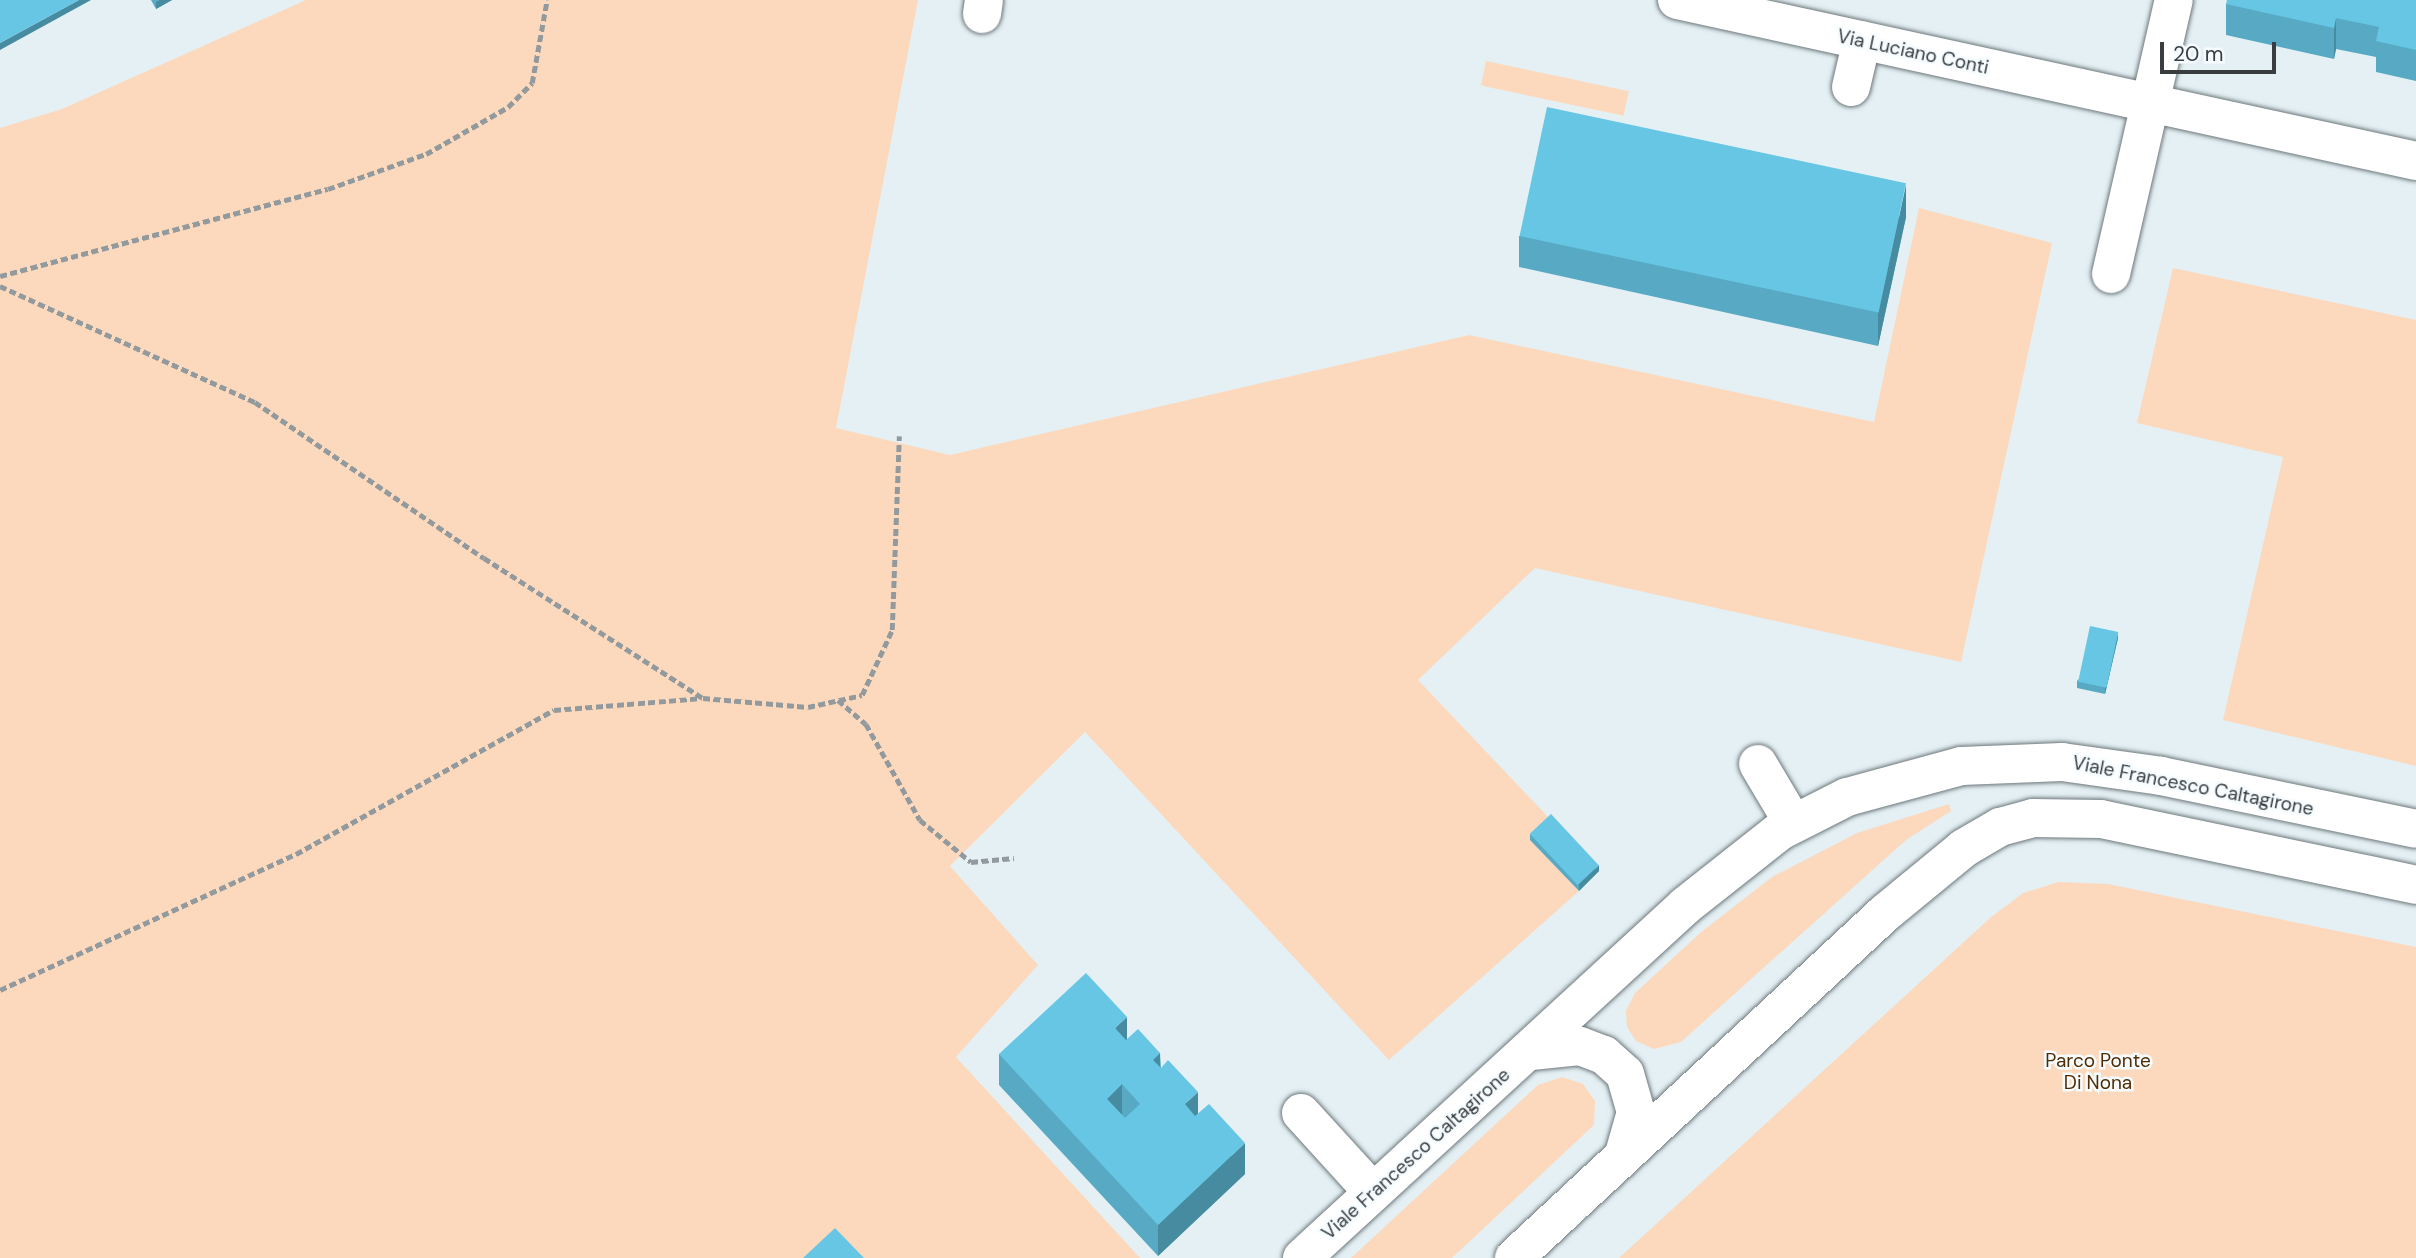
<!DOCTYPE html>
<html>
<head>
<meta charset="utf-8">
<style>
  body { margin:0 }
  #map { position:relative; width:2416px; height:1258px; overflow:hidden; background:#e4f0f4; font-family:"DM Sans",sans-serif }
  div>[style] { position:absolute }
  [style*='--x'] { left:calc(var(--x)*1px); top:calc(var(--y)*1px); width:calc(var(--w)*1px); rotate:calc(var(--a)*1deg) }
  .green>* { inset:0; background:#fcd9bd; transform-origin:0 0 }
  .path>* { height:4.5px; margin-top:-2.25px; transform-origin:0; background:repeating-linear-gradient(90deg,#929a9d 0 7px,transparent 0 10.5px) }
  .roads { filter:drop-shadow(0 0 2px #6e787c) drop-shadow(0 0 2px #6e787c) }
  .minor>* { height:38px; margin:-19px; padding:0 19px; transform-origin:19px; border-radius:19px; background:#fff }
  .wall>* { inset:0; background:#58aac4 }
  .shaded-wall>* { inset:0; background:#478ba0 }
  .building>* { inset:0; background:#66c6e4; transform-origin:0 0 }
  span { translate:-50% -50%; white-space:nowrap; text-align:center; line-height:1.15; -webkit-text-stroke:5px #f5fcff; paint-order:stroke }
  .street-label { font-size:19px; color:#393d3f }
  .park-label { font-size:19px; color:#532b01 }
  .scale { position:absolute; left:2160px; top:42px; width:116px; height:32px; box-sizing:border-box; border:4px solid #393d3f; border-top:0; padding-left:9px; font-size:21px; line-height:24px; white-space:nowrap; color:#393d3f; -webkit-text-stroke:5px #f5fcff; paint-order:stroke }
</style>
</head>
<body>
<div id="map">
  <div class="green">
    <i style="clip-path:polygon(306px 0,918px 0,836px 428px,950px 455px,1469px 335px,1874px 422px,1919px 208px,2052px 243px,1961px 662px,1535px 568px,1418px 680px,1551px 820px,1531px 840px,1579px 891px,1389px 1060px,1085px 732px,950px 866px,1038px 965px,956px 1057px,1140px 1258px,0 1258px,0 128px,62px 109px)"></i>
    <i style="left:1486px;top:61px;width:146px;height:25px;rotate:12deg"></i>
    <i style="clip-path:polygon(2173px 268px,2416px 320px,2416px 766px,2223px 720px,2283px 457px,2137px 423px)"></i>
    <i style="clip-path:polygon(1949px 804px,1951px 811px,1906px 840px,1681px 1042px,1654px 1049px,1636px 1041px,1627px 1027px,1626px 1011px,1635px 993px,1700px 933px,1772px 877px,1857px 833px)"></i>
    <i style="clip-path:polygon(2059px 882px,2108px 884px,2416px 947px,2416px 1258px,1619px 1258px,1990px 918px,2023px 893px)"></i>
    <i style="clip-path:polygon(1562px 1077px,1583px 1084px,1595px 1101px,1594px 1125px,1452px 1258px,1351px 1258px,1538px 1085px)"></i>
  </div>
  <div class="path">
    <i style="--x:0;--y:276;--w:339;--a:-14.9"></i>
    <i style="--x:328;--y:189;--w:104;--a:-19.7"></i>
    <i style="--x:426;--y:154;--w:95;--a:-29.8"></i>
    <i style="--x:508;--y:107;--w:34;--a:-45"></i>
    <i style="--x:532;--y:83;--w:84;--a:-79.8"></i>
    <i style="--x:0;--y:286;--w:280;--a:24.5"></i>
    <i style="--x:255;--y:402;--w:277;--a:34.3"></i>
    <i style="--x:484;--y:558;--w:260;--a:32.6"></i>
    <i style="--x:703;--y:698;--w:105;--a:4.9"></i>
    <i style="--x:808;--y:707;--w:55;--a:-12.5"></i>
    <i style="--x:862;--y:695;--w:72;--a:-65.2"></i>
    <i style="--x:892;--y:630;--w:194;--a:-87.9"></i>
    <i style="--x:838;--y:700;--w:37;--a:41"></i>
    <i style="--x:866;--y:724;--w:110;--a:60.6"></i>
    <i style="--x:920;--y:820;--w:66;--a:39.5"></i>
    <i style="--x:971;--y:862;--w:43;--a:-5.3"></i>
    <i style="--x:0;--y:990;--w:326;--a:-24.7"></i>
    <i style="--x:296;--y:854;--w:295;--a:-29.2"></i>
    <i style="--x:554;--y:710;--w:148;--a:-4.6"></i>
  </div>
  <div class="roads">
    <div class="minor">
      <i style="--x:1677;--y:0;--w:756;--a:12.29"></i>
      <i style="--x:982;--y:14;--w:14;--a:-82"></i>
      <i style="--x:1851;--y:87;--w:48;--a:-76.8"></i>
      <i style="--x:2111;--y:274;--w:281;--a:-77.1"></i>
      <i style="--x:1758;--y:764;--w:69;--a:59.3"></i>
      <i style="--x:1531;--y:1051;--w:49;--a:-5.8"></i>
      <i style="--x:1580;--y:1046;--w:26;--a:21"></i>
      <i style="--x:1604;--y:1055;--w:28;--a:42"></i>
      <i style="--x:1625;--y:1074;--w:40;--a:74"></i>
      <i style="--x:1636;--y:1112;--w:44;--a:105.9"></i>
      <i style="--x:1301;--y:1113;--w:107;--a:47.7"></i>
      <i style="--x:1302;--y:1258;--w:520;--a:-42.58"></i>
      <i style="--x:1685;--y:906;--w:121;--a:-38.3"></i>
      <i style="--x:1780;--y:831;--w:75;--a:-26.9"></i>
      <i style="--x:1847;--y:797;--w:118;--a:-15.2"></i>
      <i style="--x:1961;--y:766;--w:101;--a:-2.3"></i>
      <i style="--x:2062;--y:762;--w:100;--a:8"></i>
      <i style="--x:2161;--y:776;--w:260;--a:11.7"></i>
      <i style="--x:1514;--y:1258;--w:507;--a:-42.92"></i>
      <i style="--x:1885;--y:913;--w:102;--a:-39.4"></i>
      <i style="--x:1964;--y:848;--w:42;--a:-30.3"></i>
      <i style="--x:2000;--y:827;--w:34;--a:-15"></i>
      <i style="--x:2033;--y:818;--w:68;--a:0.8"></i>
      <i style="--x:2101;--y:819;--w:322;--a:11.8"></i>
    </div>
  </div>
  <div class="wall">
    <i style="clip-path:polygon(151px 0,172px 0,156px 9px)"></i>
    <i style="clip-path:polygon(2416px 0,2416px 81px,2376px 72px,2376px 57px,2336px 49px,2334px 59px,2226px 35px,2226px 4px)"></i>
    <i style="clip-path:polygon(1906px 217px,1878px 346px,1519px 267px,1519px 236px)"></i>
    <i style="clip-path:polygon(2118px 638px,2105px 694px,2077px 688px,2077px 681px)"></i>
    <i style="clip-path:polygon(1530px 834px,1599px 871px,1579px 891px,1530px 840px)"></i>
    <i style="clip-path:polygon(1127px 1039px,1160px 1053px,1161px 1068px,1245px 1174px,1158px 1256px,999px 1085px,999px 1054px)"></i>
  </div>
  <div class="shaded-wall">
    <i style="clip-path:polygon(79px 0,91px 0,0 50px,0 43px)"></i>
    <i style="clip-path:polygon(160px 0,172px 0,156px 9px,156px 2px)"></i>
    <i style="clip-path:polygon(2336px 18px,2336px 49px,2334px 59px,2334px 28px)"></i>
    <i style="clip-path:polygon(1906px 185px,1906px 217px,1878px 346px,1878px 314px)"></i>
    <i style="clip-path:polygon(2118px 632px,2118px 638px,2105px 694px,2105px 687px)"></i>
    <i style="clip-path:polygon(1599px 865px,1599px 871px,1579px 891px,1579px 884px)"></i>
    <i style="clip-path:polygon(1127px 1017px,1127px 1049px,1115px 1028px)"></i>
    <i style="clip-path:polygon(1160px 1053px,1160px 1085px,1153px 1060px)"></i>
    <i style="clip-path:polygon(1122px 1084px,1122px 1115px,1107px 1099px)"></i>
    <i style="clip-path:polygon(1198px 1092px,1198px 1124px,1185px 1104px)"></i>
    <i style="clip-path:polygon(1245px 1143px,1245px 1174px,1158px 1256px,1158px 1225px)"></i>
  </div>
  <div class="building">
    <i style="clip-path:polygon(0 0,79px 0,0 43px)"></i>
    <i style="clip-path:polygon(2227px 0,2416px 0,2416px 50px,2376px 41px,2379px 27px,2336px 18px,2334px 28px,2226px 4px)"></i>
    <i style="left:1547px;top:107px;width:367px;height:132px;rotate:12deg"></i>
    <i style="left:2090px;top:626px;width:29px;height:57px;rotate:12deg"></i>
    <i style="left:1551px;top:814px;width:70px;height:29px;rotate:47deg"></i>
    <i style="clip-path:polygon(evenodd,1086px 973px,1127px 1017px,1115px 1028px,1126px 1040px,1138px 1029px,1160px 1053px,1153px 1060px,1161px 1068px,1168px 1060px,1198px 1092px,1185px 1104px,1195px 1116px,1209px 1104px,1245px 1143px,1158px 1225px,999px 1054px,1086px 973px,1122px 1084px,1140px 1104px,1125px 1118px,1107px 1099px,1122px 1084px)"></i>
    <i style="clip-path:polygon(835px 1228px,864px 1258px,803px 1258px)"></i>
  </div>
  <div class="street-label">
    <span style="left:1913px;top:52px;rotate:12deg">Via Luciano Conti</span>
    <span style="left:2193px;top:786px;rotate:11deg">Viale Francesco Caltagirone</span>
    <span style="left:1416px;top:1154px;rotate:-42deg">Viale Francesco Caltagirone</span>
  </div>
  <div class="park-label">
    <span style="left:2098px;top:1072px">Parco Ponte<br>Di Nona</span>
  </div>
  <div class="scale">20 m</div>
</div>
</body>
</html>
